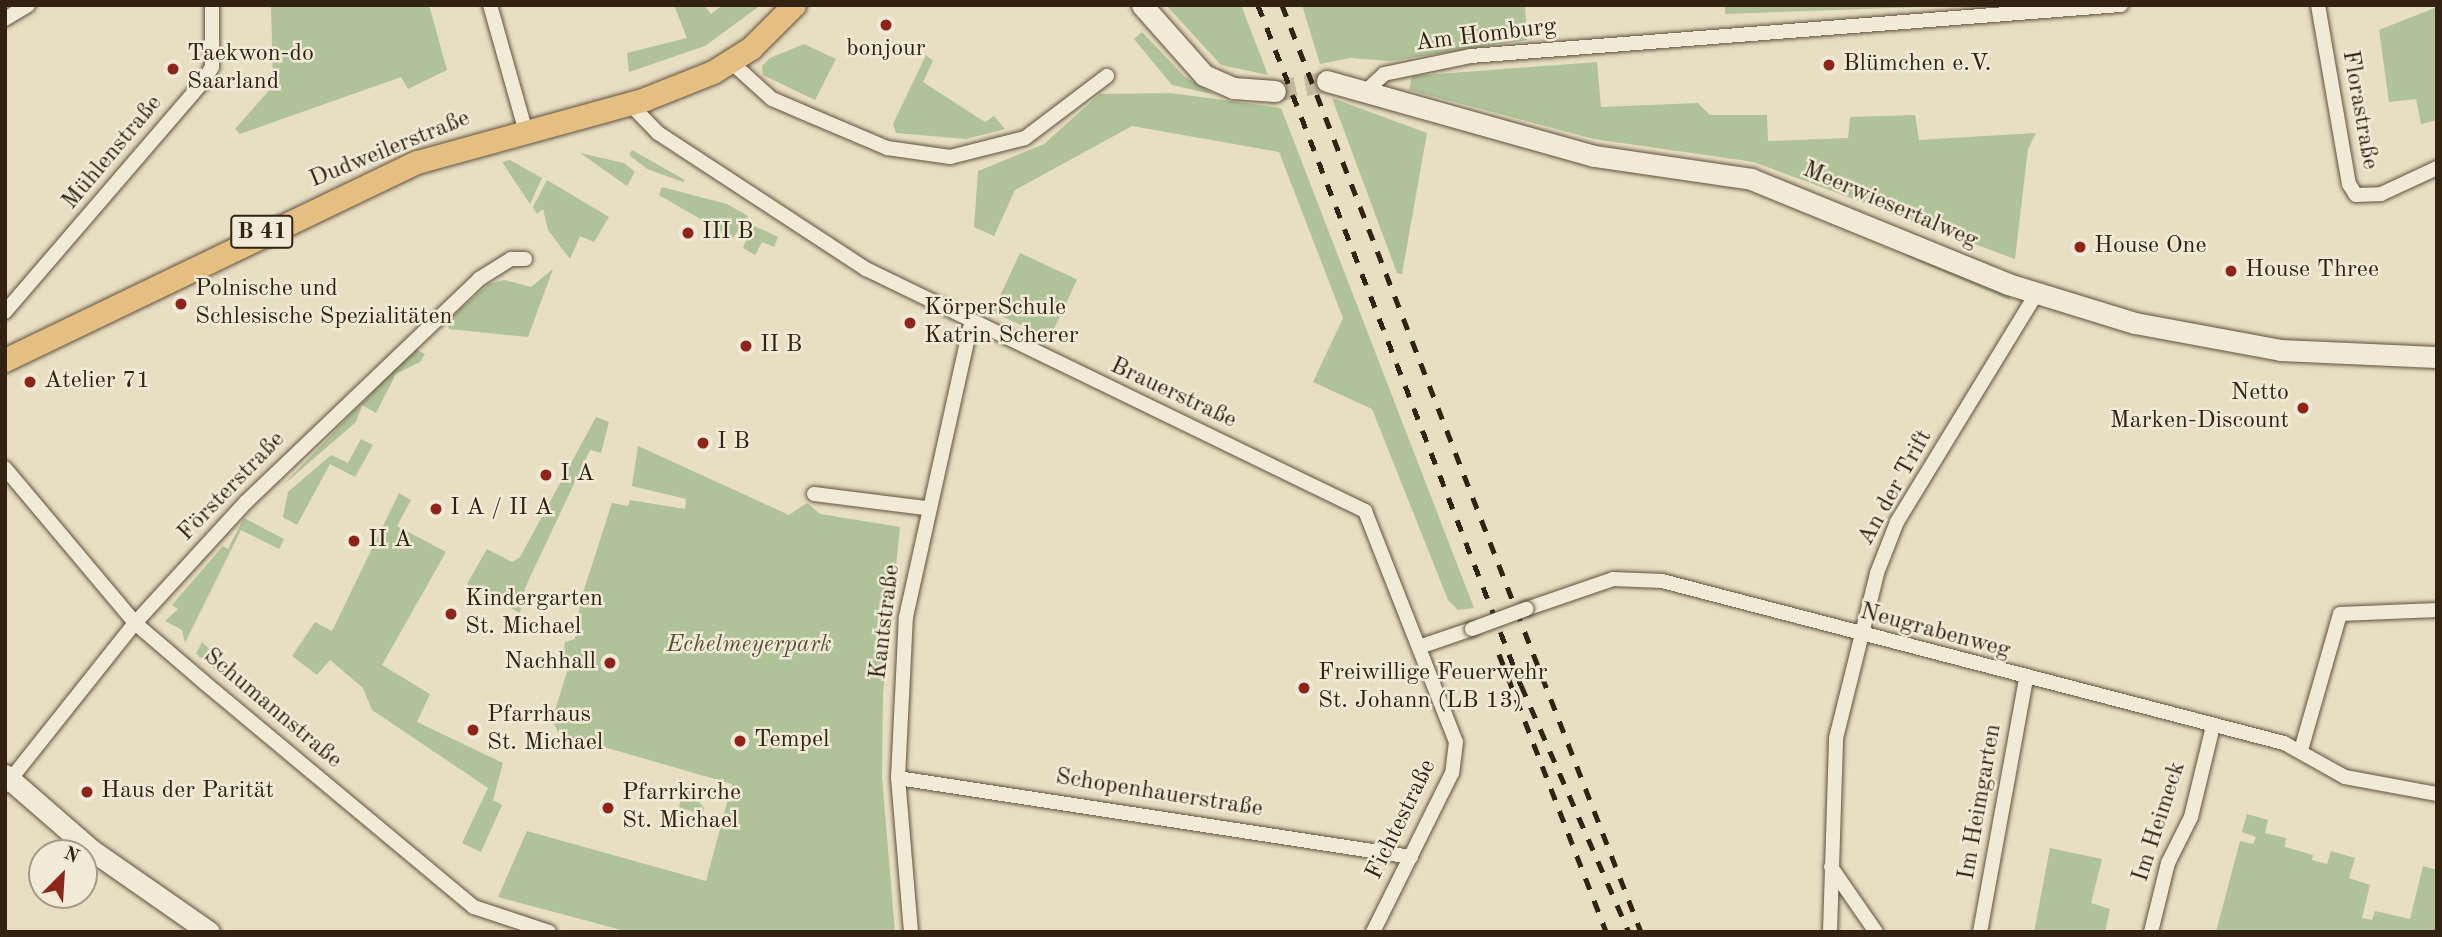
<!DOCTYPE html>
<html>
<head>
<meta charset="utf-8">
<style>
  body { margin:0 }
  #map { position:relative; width:2442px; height:937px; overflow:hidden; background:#e8dec2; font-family:"Old Standard TT",serif }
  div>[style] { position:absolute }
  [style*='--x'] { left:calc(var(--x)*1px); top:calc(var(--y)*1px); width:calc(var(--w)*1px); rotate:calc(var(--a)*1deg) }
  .green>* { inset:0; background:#b0c298; transform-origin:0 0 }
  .secondary-tunnel>* { height:21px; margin-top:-10.5px; transform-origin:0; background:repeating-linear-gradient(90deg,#c4b89f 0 21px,transparent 0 31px) }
  .roads { filter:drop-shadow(0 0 2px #60513d) drop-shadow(0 0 2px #60513d) }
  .street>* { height:14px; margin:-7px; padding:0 7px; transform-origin:7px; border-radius:7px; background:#f0ead7 }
  .secondary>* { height:21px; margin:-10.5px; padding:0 10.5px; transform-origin:10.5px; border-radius:10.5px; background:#f0ead7 }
  .primary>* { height:23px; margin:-11.5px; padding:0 11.5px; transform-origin:11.5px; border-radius:11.5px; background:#e4bf81 }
  .rail>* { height:5px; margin-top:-2.5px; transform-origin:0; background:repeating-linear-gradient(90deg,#322211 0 12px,transparent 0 24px) }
  .bridges { filter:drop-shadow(0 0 2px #60513d) drop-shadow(0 0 2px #60513d) }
  .street-bridge>* { height:14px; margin:-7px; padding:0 7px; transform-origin:7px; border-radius:7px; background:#f0ead7 }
  .dots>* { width:19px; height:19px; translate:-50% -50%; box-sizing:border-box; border:4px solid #f0ead7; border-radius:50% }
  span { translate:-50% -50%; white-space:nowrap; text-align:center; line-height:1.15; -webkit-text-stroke:5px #f0ead7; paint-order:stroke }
  .shield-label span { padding:2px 5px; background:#f0ead7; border:2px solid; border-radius:5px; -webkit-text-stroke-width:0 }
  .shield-label { font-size:23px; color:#322211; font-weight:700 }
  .street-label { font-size:24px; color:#322211 }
  .poi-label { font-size:24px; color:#322211 }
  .left { translate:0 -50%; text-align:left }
  .right { translate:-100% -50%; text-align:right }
  .park-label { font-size:24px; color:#58523a; font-style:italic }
  .frame { position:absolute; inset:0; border:7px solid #322211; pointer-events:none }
  .north { position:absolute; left:28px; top:839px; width:70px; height:70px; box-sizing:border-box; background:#f0ead7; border:2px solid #a49a88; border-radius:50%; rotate:24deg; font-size:19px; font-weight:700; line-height:28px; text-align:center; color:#322211 }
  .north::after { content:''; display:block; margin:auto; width:24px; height:32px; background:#8f2418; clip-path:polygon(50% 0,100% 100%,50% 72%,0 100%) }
</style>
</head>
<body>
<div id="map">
  <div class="green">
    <i style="clip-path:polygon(271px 5px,429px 5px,447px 70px,408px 89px,401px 77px,240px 134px,235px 129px,273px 86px)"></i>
    <i style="clip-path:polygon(674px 5px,704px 5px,711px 14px,723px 5px,761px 5px,705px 46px,629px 72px,627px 53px,687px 38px)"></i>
    <i style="clip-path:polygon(1166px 5px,1241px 5px,1268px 75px,1221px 65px)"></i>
    <i style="clip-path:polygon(1302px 5px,1525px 5px,1527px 40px,1390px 61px,1350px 58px,1320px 64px)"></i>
    <i style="clip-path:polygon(1725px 5px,1977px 5px,1725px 14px)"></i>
    <i style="clip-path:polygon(2437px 7px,2437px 120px,2421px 124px,2416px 99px,2389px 102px,2379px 30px)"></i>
    <i style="clip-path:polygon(1142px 32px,1184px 76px,1215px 95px,1172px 85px,1134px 39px)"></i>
    <i style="clip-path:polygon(804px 44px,836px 59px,815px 100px,763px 75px,762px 66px,770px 58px)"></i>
    <i style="clip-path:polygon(926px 55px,933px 61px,923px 82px,985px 122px,994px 116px,1005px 129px,966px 139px,896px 133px,893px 124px)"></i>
    <i style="clip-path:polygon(1597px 62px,1601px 107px,1698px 103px,1710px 115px,1767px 115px,1768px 141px,1848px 138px,1850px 117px,1915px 115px,1919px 140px,2036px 133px,2028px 149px,2015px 259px,1754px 162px,1594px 139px,1409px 90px,1412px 76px)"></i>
    <i style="clip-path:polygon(1171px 93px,1281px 108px,1474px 608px,1458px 610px,1448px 600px,1372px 409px,1313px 382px,1343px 318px,1279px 152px,1132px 126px,1015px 190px,994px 236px,974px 227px,978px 171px,1044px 144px,1100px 94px)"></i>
    <i style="clip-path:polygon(1332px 98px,1427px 133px,1402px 274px,1397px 273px)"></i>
    <i style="clip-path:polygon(632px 150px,685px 180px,683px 182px,647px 169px,629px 155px)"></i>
    <i style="clip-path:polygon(580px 153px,624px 163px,635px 172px,627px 186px)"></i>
    <i style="clip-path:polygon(510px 160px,542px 178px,530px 204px,502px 162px)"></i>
    <i style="clip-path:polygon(547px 180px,609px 217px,594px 242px,580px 236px,570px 259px,548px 230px,543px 209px,537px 214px,533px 207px)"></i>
    <i style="clip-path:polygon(662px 187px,727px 204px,748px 216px,733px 238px,659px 195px)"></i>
    <i style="clip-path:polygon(752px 225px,778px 237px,774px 247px,762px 242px,755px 255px,743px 248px)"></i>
    <i style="left:1907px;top:251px;width:113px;height:5px;rotate:23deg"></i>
    <i style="left:1020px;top:253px;width:63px;height:65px;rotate:25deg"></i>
    <i style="clip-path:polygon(553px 269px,528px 337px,449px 329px,447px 321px,489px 284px,504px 280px,531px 287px)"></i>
    <i style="clip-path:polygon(414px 349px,425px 354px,420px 362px,396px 374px,376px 413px,362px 405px,356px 422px,282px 486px)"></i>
    <i style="clip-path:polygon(596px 417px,609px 422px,601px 453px,590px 450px,525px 588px,520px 613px,467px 584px,487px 549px,512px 562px,520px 557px)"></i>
    <i style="clip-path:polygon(361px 439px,373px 445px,355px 477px,330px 464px,297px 525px,283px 517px,288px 492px,331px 455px,348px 463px)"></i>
    <i style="clip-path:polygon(638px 446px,789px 515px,807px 503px,820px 514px,900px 527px,883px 693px,882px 777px,895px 932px,629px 932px,498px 897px,527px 831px,706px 881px,732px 784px,559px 734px,552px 720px,570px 662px,563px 654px,565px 642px,575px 639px,581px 599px,612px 503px,628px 506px,630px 500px,685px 509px,686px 499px,632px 486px)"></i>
    <i style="clip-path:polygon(399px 493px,411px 500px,397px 526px,446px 552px,382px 665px,430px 694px,417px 722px,503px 763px,493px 800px,502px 805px,481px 852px,462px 843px,488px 788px,372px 710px,363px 688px,330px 660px,317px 675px,292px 656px,315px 622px,332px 631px)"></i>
    <i style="clip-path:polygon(244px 518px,284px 539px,279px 549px,241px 530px,185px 643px,182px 630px,165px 621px,178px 609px,172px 605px,223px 546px,228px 549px)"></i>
    <i style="clip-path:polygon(202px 642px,228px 668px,222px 675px,196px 654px)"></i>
    <i style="left:232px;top:671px;width:24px;height:10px;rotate:42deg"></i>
    <i style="clip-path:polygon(684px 784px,704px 808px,702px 815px,679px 807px)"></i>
    <i style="clip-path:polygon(2247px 814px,2268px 820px,2265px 833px,2286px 838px,2285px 847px,2313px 855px,2312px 860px,2327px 864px,2331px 851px,2355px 858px,2349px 878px,2370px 885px,2362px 918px,2372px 920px,2375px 911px,2410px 919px,2423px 866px,2437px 870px,2437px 932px,2216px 932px,2240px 841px,2253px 844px,2256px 837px,2242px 832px)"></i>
    <i style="clip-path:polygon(2050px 848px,2102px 859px,2091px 903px,2110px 909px,2105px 932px,2034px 932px)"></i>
  </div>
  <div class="secondary-tunnel">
    <i style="--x:1275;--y:91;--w:53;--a:-10.9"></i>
  </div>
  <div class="roads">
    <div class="street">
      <i style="--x:490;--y:5;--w:129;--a:74.2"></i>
      <i style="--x:2318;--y:5;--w:182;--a:80.2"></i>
      <i style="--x:2349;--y:184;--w:13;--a:58"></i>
      <i style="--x:2356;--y:195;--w:25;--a:-2"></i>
      <i style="--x:2381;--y:194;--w:62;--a:-24.9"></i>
      <i style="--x:5;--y:19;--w:27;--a:-31"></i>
      <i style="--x:731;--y:62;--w:55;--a:42.1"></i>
      <i style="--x:772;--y:99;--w:30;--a:23"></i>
      <i style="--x:800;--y:111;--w:95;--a:23"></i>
      <i style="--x:887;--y:148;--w:64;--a:8.1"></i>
      <i style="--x:950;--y:157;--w:77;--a:-14.2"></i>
      <i style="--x:1025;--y:138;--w:103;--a:-37.1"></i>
      <i style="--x:1367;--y:90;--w:23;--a:-43"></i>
      <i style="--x:1384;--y:74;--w:89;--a:-11.7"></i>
      <i style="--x:1471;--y:56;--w:652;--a:-4.49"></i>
      <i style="--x:629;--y:103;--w:42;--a:46"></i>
      <i style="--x:658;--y:133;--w:249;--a:33.2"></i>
      <i style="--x:866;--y:269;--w:555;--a:25.87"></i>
      <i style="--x:1365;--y:511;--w:248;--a:68.5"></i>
      <i style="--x:1456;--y:742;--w:31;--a:97"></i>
      <i style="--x:1452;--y:773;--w:178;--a:116.4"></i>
      <i style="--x:5;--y:312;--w:303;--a:-49.3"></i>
      <i style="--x:203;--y:82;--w:17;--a:-59"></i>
      <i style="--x:212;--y:67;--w:62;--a:-90"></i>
      <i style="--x:5;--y:468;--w:202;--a:50"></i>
      <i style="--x:135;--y:623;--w:92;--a:40.6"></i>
      <i style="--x:205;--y:683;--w:350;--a:39.8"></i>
      <i style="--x:474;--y:907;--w:79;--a:18.4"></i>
      <i style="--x:814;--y:494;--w:112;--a:7.2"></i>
      <i style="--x:1526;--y:609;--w:92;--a:-19"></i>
      <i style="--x:1613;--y:579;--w:49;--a:2.3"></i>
      <i style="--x:1662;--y:581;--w:643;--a:14.6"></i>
      <i style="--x:2284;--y:743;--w:70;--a:29.1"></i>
      <i style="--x:2345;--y:777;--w:94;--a:10.5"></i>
      <i style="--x:1422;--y:646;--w:53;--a:-18.8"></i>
      <i style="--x:2301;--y:750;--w:141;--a:-74"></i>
      <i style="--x:2340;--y:614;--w:97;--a:-2.4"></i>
      <i style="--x:898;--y:778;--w:519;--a:8.75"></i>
      <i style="--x:6;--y:785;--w:207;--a:-51.5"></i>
      <i style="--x:135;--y:623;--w:164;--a:-47.5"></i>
      <i style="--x:246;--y:502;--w:323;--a:-43.7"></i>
      <i style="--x:479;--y:279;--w:38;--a:-32"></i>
      <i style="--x:511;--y:259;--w:14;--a:0"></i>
      <i style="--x:1831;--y:867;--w:79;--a:55.3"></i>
      <i style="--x:911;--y:932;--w:155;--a:-94.8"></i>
      <i style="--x:898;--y:778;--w:161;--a:-87.2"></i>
      <i style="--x:906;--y:617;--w:301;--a:-77.5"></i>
      <i style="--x:1830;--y:932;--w:194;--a:-88.2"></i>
      <i style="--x:1836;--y:738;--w:170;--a:-76"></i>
      <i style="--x:1877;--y:573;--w:55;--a:-68.6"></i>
      <i style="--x:1897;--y:522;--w:267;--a:-58.6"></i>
      <i style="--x:1980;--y:932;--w:256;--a:-79.7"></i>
      <i style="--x:2151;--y:932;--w:71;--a:-76.2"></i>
      <i style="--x:2168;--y:863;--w:51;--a:-63.4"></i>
      <i style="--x:2191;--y:817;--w:94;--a:-76.4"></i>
    </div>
    <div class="secondary">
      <i style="--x:1142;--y:5;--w:94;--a:48.5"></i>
      <i style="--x:1204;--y:75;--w:32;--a:24"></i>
      <i style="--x:1233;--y:88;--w:42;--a:4.1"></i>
      <i style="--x:1327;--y:81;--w:277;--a:15.7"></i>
      <i style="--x:1594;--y:156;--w:159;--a:8.3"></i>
      <i style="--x:1751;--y:179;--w:278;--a:22.2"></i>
      <i style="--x:2008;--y:284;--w:133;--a:17.1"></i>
      <i style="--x:2135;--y:323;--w:147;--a:10.5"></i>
      <i style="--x:2280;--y:350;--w:157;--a:2.6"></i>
      <i style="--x:5;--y:775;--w:113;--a:41"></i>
      <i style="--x:90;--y:849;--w:145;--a:34.9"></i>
    </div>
    <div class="primary">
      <i style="--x:5;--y:360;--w:457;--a:-25.7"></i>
      <i style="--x:417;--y:162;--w:237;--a:-15.4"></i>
      <i style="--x:645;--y:99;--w:73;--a:-21.7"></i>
      <i style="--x:713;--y:72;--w:45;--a:-32.3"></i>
      <i style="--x:751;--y:48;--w:61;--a:-45"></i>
    </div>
  </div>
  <div class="rail">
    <i style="--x:1258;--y:5;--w:729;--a:68.86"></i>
    <i style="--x:1521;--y:685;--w:270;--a:66.4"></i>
    <i style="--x:1282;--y:5;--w:994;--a:68.83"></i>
    <i style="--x:1499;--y:654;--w:298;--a:68.9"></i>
  </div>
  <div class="bridges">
    <div class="street-bridge">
      <i style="--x:1472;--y:629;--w:58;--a:-20.3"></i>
    </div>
  </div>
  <div class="dots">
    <i style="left:886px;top:25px;background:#8f2418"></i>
    <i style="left:1829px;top:65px;background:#8f2418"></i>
    <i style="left:173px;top:69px;background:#8f2418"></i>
    <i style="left:688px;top:233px;background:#8f2418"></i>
    <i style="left:2080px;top:247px;background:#8f2418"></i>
    <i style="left:2231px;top:271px;background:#8f2418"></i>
    <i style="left:181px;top:304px;background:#8f2418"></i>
    <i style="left:910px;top:323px;background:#8f2418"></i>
    <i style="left:746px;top:346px;background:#8f2418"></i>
    <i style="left:30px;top:382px;background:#8f2418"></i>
    <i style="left:2303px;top:408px;background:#8f2418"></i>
    <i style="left:703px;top:443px;background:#8f2418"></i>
    <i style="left:546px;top:475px;background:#8f2418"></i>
    <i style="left:436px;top:509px;background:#8f2418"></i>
    <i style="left:354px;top:541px;background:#8f2418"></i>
    <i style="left:451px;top:614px;background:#8f2418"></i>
    <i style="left:610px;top:663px;background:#8f2418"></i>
    <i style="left:1304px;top:688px;background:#8f2418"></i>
    <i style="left:473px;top:730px;background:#8f2418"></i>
    <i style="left:740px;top:741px;background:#8f2418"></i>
    <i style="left:87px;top:792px;background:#8f2418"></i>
    <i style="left:608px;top:808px;background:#8f2418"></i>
  </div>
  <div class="shield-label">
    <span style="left:262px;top:232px">B 41</span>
  </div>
  <div class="street-label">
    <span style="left:1486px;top:36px;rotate:-7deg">Am Homburg</span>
    <span style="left:2359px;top:110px;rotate:80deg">Florastraße</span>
    <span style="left:390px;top:150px;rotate:-22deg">Dudweilerstraße</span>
    <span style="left:113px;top:153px;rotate:-50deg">Mühlenstraße</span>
    <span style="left:1890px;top:206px;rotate:23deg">Meerwiesertalweg</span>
    <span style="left:1173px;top:394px;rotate:25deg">Brauerstraße</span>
    <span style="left:232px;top:487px;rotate:-46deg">Försterstraße</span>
    <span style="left:1896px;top:488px;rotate:-61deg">An der Trift</span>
    <span style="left:886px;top:622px;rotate:-83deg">Kantstraße</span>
    <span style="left:1935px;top:632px;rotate:15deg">Neugrabenweg</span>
    <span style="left:272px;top:709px;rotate:40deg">Schumannstraße</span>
    <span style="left:1159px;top:794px;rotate:9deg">Schopenhauerstraße</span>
    <span style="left:1981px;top:802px;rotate:-80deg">Im Heimgarten</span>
    <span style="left:1402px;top:820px;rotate:-64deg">Fichtestraße</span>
    <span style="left:2160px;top:822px;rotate:-72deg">Im Heimeck</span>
  </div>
  <div class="poi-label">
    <span style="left:886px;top:50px">bonjour</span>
    <span class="left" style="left:187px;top:69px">Taekwon-do<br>Saarland</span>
    <span class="left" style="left:1843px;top:65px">Blümchen e.V.</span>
    <span class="left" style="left:702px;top:233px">III B</span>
    <span class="left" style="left:2094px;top:247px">House One</span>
    <span class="left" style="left:2245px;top:271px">House Three</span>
    <span class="left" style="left:195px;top:304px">Polnische und<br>Schlesische Spezialitäten</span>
    <span class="left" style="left:924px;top:323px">KörperSchule<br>Katrin Scherer</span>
    <span class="left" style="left:760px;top:346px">II B</span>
    <span class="left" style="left:44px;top:382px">Atelier 71</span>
    <span class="right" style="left:2289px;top:408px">Netto<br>Marken-Discount</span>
    <span class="left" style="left:717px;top:443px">I B</span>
    <span class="left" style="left:560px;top:475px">I A</span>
    <span class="left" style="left:450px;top:509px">I A / II A</span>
    <span class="left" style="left:368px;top:541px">II A</span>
    <span class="left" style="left:465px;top:614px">Kindergarten<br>St. Michael</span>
    <span class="right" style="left:596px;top:663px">Nachhall</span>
    <span class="left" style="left:1318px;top:688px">Freiwillige Feuerwehr<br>St. Johann (LB 13)</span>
    <span class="left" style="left:487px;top:730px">Pfarrhaus<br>St. Michael</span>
    <span class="left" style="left:754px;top:741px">Tempel</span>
    <span class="left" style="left:101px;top:792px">Haus der Parität</span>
    <span class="left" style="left:622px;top:808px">Pfarrkirche<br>St. Michael</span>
  </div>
  <div class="park-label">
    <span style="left:749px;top:646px">Echelmeyerpark</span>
  </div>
  <div class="frame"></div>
  <div class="north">N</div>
</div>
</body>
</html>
